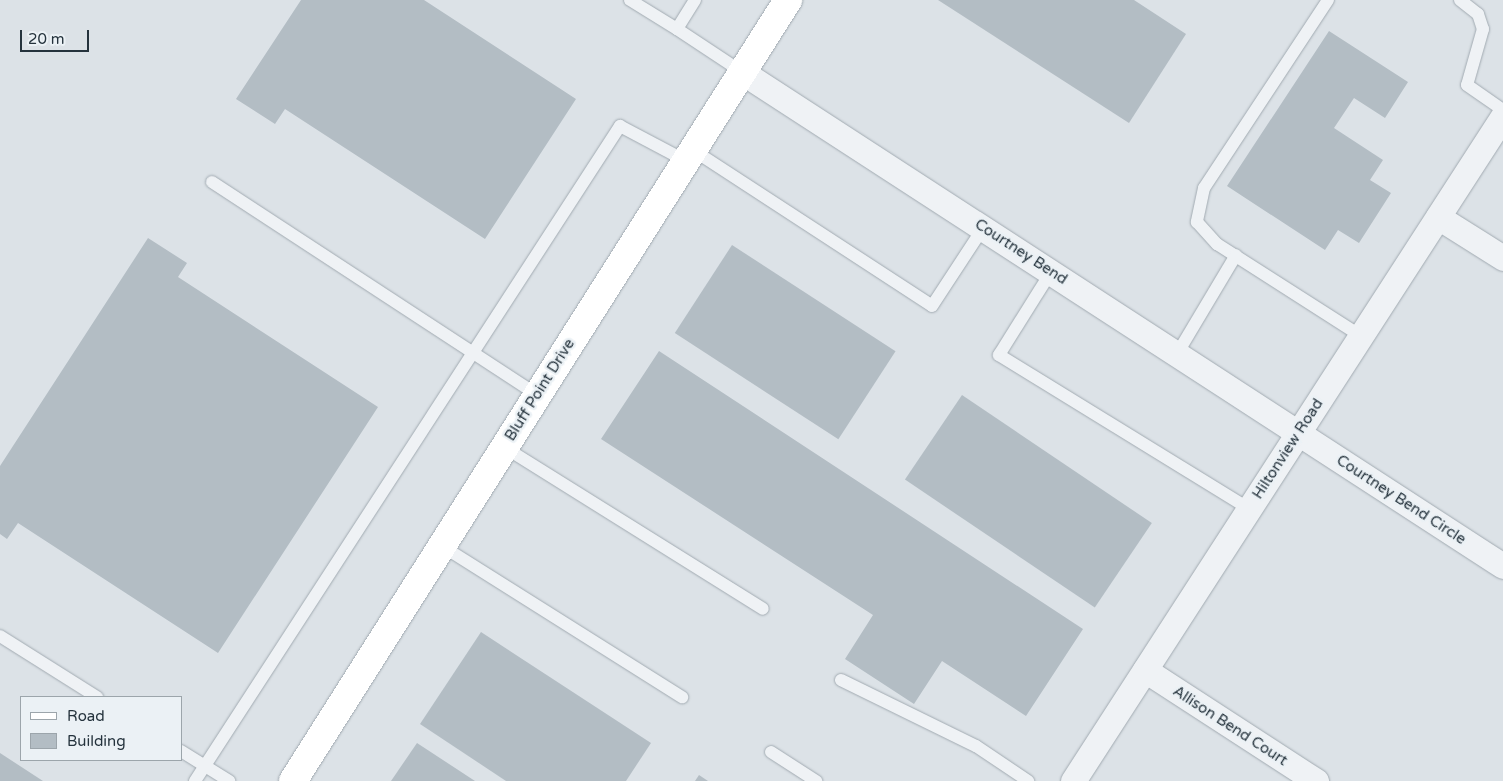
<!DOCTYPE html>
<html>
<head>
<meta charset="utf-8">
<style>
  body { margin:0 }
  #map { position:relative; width:1503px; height:781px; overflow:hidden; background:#dce2e7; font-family:"Varela Round",sans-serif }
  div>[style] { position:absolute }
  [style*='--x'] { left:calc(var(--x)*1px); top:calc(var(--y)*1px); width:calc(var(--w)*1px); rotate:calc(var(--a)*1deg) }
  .building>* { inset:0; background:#b3bdc4; transform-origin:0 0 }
  .roads { filter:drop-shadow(0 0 1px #a1aab1) drop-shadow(0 0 1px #a1aab1) }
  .lane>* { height:12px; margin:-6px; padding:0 6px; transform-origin:6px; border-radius:6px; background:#eff2f5 }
  .street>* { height:25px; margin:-12.5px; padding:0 12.5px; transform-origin:12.5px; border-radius:12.5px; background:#eff2f5 }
  .secondary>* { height:28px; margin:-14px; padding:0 14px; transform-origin:14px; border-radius:14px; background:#fff }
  span { translate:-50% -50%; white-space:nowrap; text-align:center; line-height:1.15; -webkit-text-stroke:5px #ebf1f5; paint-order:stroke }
  .street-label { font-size:15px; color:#25333d }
  .legend { position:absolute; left:20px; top:696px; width:162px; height:65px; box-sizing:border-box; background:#ebf1f5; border:1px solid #9ca5ab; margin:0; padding:6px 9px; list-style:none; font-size:15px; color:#25333d }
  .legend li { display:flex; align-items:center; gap:10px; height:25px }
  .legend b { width:25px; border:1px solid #9ca5ab }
  .scale { position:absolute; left:20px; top:30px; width:69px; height:22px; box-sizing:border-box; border:2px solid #25333d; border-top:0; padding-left:6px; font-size:15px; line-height:18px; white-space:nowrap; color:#25333d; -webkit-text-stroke:4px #ebf1f5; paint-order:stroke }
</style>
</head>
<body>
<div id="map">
  <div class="building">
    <i style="clip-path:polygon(301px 0,424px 0,576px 99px,485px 239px,285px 109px,275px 124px,236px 99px)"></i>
    <i style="clip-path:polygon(938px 0,1134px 0,1186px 34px,1129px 123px)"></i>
    <i style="clip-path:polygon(1329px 31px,1408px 82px,1385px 118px,1354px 98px,1334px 128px,1383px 160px,1370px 180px,1391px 193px,1359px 243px,1338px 230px,1325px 250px,1227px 186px)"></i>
    <i style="clip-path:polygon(148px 238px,187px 263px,178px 277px,378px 407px,218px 653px,18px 523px,7px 539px,0 534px,0 466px)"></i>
    <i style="left:732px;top:245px;width:195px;height:105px;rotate:33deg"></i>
    <i style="clip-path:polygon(659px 351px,1083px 629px,1026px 716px,942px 661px,914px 704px,845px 659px,873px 615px,601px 439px)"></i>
    <i style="left:962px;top:395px;width:229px;height:102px;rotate:34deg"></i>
    <i style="clip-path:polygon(481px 632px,651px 743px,626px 781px,506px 781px,420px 724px)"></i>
    <i style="clip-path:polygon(417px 743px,475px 781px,391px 781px)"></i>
    <i style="clip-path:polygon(0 753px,43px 781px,0 781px)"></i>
    <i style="clip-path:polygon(699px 775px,708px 781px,695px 781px)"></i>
  </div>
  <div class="roads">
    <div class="lane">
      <i style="--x:630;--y:0;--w:55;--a:31.7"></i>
      <i style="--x:695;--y:0;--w:34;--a:122"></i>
      <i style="--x:677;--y:29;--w:78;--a:33.5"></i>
      <i style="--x:1328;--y:0;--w:225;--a:123.4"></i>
      <i style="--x:1204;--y:188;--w:35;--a:102"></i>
      <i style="--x:1197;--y:222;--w:30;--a:48"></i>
      <i style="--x:1217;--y:244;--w:171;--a:32.6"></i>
      <i style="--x:1460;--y:0;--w:23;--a:38"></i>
      <i style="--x:1478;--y:14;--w:16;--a:72"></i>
      <i style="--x:1483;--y:29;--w:58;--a:105.9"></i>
      <i style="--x:1467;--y:85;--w:44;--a:34.8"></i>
      <i style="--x:693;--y:150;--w:285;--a:33.1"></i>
      <i style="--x:932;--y:306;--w:93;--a:-56.8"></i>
      <i style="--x:212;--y:182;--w:389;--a:33.2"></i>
      <i style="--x:1051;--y:272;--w:98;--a:122.1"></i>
      <i style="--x:999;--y:355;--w:294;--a:31.6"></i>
      <i style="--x:1177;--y:354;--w:115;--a:-59.2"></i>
      <i style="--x:504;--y:447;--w:305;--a:32"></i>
      <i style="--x:442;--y:546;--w:284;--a:32.2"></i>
      <i style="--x:0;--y:636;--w:115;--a:32.2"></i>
      <i style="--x:841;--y:680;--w:150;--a:26.1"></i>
      <i style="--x:976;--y:746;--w:63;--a:33.9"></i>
      <i style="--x:181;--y:751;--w:57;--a:32"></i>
      <i style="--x:771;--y:752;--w:54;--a:32.8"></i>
      <i style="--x:195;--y:781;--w:781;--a:-57.02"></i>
      <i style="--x:620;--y:126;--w:75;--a:27.9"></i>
    </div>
    <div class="street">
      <i style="--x:742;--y:72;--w:907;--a:32.99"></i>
      <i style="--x:1438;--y:217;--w:77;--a:32.2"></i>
      <i style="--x:1145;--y:670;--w:204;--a:33"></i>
      <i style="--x:1073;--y:781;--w:792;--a:-57.11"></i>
    </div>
    <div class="secondary">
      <i style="--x:293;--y:781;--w:925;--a:-57.63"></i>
    </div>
  </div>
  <div class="street-label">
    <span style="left:1021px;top:252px;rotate:33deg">Courtney Bend</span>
    <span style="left:540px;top:390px;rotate:-58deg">Bluff Point Drive</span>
    <span style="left:1288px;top:449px;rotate:-57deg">Hiltonview Road</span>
    <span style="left:1401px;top:500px;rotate:33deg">Courtney Bend Circle</span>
    <span style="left:1230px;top:726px;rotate:33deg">Allison Bend Court</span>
  </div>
  <ul class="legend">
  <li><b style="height:6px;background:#fff"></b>Road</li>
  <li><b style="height:14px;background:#b3bdc4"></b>Building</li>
  </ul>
  <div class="scale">20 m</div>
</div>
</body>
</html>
